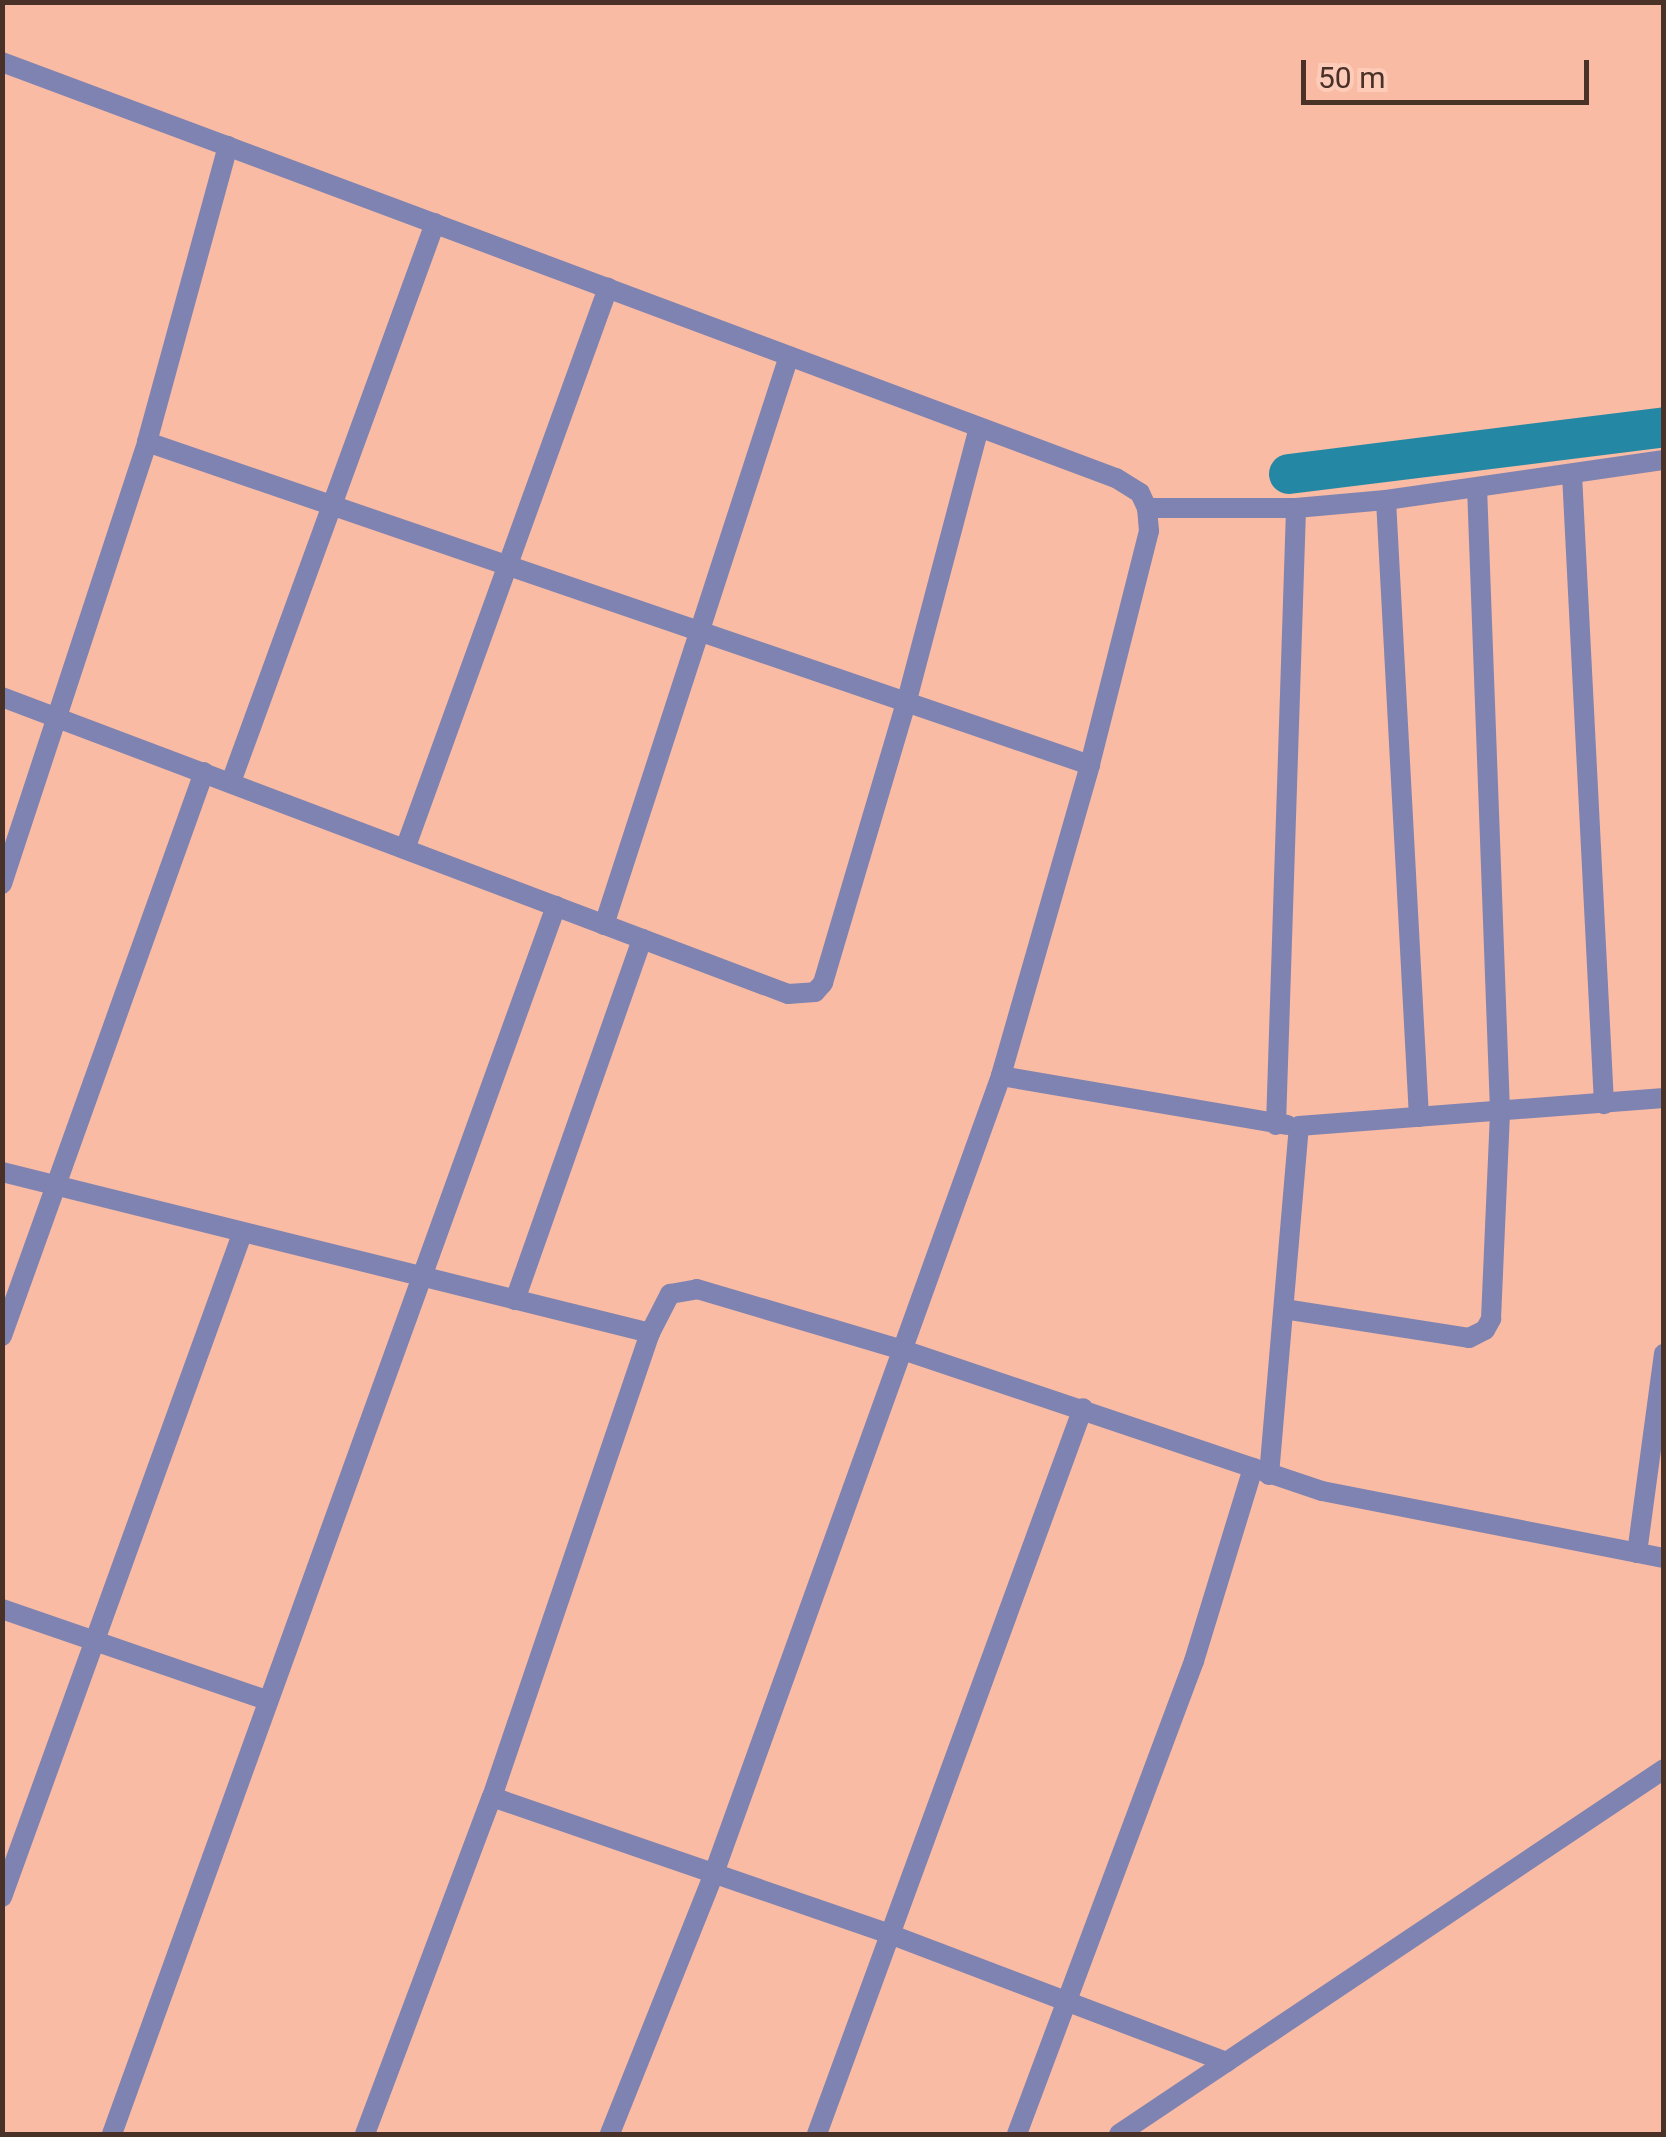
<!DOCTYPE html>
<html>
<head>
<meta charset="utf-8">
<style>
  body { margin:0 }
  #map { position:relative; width:1666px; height:2137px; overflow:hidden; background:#f9bba4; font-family:Roboto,sans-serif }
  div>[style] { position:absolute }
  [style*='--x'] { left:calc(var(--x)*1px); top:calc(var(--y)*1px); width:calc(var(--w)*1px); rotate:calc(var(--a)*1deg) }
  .canal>* { height:40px; margin:-20px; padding:0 20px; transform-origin:20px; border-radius:20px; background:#2488a4 }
  .minor>* { height:20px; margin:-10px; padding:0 10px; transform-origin:10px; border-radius:10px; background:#7f83b1 }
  span { translate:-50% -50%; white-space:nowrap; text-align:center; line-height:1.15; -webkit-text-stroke:10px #fecbb9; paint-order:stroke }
  .frame { position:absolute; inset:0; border:5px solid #4a3128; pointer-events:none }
  .scale { position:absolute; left:1301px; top:60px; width:288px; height:45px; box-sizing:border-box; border:5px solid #4a3128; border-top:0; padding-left:12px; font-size:30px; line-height:35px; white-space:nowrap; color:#4a3128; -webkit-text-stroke:8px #fecbb9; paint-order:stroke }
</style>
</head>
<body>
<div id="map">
  <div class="canal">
    <i style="--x:1289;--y:474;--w:378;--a:-7.1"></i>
  </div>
  <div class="minor">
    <i style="--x:2;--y:62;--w:1189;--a:20.48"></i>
    <i style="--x:1116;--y:478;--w:28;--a:32"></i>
    <i style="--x:1140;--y:493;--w:17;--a:65"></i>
    <i style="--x:1147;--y:508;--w:23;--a:85"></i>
    <i style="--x:1149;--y:531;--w:241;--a:104.2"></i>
    <i style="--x:1090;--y:765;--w:323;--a:106"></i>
    <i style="--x:1001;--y:1076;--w:850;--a:109.8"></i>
    <i style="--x:713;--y:1876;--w:278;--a:111.8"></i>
    <i style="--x:147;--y:442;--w:997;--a:18.91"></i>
    <i style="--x:1572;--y:474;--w:631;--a:87.09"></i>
    <i style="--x:1386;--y:500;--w:618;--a:86.94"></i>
    <i style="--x:1147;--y:508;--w:149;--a:0"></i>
    <i style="--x:1296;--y:508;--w:90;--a:-5.1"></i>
    <i style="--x:1386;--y:500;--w:281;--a:-8.2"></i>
    <i style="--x:2;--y:697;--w:840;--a:20.7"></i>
    <i style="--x:788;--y:994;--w:27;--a:-4"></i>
    <i style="--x:815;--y:992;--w:12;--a:-48"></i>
    <i style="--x:823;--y:983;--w:295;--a:-73.5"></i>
    <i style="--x:907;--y:700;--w:282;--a:-75.2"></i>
    <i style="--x:231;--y:782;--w:595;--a:-69.95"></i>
    <i style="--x:405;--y:849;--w:597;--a:-70.11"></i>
    <i style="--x:2;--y:884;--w:465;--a:-71.8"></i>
    <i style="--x:147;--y:442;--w:307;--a:-74.7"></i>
    <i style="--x:604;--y:925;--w:598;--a:-71.99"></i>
    <i style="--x:1001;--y:1076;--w:290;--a:9.7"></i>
    <i style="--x:1276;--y:1125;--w:617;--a:-88.14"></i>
    <i style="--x:2;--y:1172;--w:668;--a:13.95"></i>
    <i style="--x:515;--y:1300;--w:383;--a:-70.6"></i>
    <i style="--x:1284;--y:1309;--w:187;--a:8.9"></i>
    <i style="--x:1469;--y:1338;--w:18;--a:-27"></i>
    <i style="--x:1485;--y:1330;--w:13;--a:-61"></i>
    <i style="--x:1491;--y:1319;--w:208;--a:-87.5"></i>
    <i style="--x:1500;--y:1111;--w:623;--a:-92.11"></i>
    <i style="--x:2;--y:1336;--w:599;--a:-70.29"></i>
    <i style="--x:1269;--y:1475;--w:350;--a:-85.1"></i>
    <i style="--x:1299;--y:1126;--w:366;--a:-4.4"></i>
    <i style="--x:1637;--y:1553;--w:201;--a:-82.3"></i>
    <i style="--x:2;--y:1609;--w:280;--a:19"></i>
    <i style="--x:492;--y:1797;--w:423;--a:19"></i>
    <i style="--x:892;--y:1935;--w:358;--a:20.8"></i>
    <i style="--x:2;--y:1897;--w:705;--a:-70.1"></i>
    <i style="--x:112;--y:2134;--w:1306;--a:-70.12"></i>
    <i style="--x:365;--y:2134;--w:360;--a:-69.4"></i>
    <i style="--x:492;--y:1797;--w:490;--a:-71.2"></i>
    <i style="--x:650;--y:1333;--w:44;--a:-62.9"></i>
    <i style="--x:670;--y:1294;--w:27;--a:-10"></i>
    <i style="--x:697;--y:1289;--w:215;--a:16.5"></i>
    <i style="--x:903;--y:1350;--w:442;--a:18.6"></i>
    <i style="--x:1322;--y:1491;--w:349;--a:11.1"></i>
    <i style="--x:817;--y:2134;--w:773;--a:-69.88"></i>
    <i style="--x:1017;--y:2134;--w:505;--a:-69.48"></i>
    <i style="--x:1194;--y:1661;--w:202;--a:-73"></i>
    <i style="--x:1119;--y:2134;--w:656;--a:-33.81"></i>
  </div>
  <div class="frame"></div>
  <div class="scale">50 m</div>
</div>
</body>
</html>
